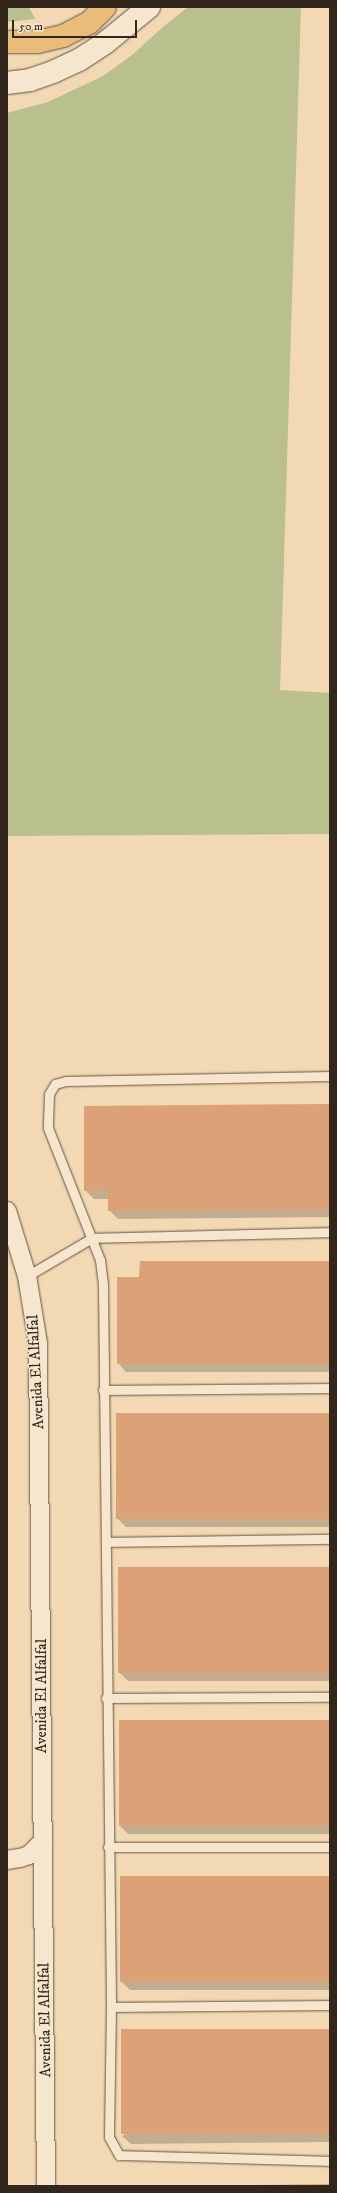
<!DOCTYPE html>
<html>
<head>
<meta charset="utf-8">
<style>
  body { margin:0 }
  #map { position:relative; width:337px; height:2193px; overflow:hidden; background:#f2d9b4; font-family:"IM FELL DW Pica",serif }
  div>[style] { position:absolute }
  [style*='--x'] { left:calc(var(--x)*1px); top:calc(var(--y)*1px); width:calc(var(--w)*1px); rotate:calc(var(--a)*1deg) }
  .green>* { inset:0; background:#babf8e }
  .shadow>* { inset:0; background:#0003 }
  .building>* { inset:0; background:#dda177; transform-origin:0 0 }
  .roads { filter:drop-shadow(0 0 1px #625343) drop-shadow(0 0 1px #625343) }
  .lane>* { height:9px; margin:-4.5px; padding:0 4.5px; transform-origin:4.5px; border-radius:4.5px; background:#f7e6ce }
  .street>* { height:18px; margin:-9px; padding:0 9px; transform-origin:9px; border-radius:9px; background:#f7e6ce }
  .secondary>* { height:22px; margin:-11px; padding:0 11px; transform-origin:11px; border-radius:11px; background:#f7e6ce }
  .highway>* { height:22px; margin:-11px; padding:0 11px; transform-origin:11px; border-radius:11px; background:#e9bc7a }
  span { translate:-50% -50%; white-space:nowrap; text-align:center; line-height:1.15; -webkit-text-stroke:3px #f7e6ce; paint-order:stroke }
  .street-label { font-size:15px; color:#32261d }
  .frame { position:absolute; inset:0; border:8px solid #32261d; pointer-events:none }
  .scale { position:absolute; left:12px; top:20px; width:125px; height:18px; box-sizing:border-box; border:2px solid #32261d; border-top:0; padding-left:5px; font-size:12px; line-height:14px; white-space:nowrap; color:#32261d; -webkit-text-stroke:3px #f7e6ce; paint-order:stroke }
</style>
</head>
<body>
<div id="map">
  <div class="green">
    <i style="clip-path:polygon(7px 7px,29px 7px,35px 19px,7px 22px)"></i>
    <i style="clip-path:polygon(188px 7px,301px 7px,280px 690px,330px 693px,330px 834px,7px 836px,7px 113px,48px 102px,103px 76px,132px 55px,164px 26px)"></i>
  </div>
  <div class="shadow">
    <i style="clip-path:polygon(330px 1105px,330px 1217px,118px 1219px,109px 1210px,109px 1199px,94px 1199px,85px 1190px)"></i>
    <i style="clip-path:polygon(330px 1262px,330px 1372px,126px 1372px,118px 1363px,140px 1278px)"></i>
    <i style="clip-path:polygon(330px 1414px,330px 1527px,126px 1527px,117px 1518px)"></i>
    <i style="clip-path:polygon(330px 1568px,330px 1681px,128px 1681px,119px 1672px)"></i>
    <i style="clip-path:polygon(330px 1721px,330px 1834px,128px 1834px,120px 1826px)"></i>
    <i style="clip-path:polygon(330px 1877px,330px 1990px,130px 1990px,121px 1981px)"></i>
    <i style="clip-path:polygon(330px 2030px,330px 2142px,131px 2144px,122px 2136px)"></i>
    <i style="clip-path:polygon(330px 2185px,330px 2186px,125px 2186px)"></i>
  </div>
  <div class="building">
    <i style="clip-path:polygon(330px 1104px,330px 1209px,108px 1211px,108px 1190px,84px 1191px,84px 1106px)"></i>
    <i style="clip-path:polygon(140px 1261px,330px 1261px,330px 1364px,117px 1364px,117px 1277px,139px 1277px)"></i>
    <i style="left:116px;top:1413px;width:214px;height:106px"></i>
    <i style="left:118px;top:1567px;width:212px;height:106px"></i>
    <i style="left:119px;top:1720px;width:211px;height:106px"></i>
    <i style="left:120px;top:1876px;width:210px;height:106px"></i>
    <i style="left:330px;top:2029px;width:105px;height:209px;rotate:90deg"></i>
    <i style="clip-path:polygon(330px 2184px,330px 2186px,247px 2186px,247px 2185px)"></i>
  </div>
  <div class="roads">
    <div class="lane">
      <i style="--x:330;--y:1076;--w:264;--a:178.9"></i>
      <i style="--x:66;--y:1081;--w:11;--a:165"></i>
      <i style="--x:55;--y:1084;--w:12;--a:121"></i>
      <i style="--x:49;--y:1094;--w:34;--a:92"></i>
      <i style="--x:48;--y:1128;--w:142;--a:68.5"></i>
      <i style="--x:100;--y:1260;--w:26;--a:83"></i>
      <i style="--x:103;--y:1286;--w:721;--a:89.36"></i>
      <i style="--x:111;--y:2007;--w:130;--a:90.9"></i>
      <i style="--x:109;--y:2137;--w:21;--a:61"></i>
      <i style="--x:119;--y:2155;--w:211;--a:1.6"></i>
      <i style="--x:27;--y:1276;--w:75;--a:-30.3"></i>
      <i style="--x:92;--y:1238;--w:238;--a:-1.4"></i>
      <i style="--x:103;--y:1390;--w:227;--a:-0.5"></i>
      <i style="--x:106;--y:1542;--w:224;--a:-0.8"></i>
      <i style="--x:106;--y:1698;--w:224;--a:-0.3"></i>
      <i style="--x:108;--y:1847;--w:222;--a:0"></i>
      <i style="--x:111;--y:2007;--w:219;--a:-0.5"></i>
    </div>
    <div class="street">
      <i style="--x:7;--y:1211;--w:68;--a:72.9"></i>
      <i style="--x:27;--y:1276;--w:68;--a:80.7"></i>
      <i style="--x:38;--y:1343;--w:843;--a:89.46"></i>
      <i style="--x:7;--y:1860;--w:13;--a:-9"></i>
      <i style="--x:20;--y:1858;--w:9;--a:-18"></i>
      <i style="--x:29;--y:1855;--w:20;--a:-45"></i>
    </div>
    <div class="secondary">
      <i style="--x:7;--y:83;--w:23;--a:-7"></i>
      <i style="--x:30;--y:80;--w:24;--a:-19"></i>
      <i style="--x:53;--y:72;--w:29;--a:-25"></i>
      <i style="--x:79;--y:60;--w:31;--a:-33"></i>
      <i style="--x:105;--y:43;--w:57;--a:-39.3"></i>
    </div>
    <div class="highway">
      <i style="--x:7;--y:42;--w:30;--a:0"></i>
      <i style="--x:37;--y:42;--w:27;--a:-13"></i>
      <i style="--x:63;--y:36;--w:30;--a:-27"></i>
      <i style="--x:90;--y:22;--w:21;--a:-45"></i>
    </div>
  </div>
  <div class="street-label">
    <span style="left:36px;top:1372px;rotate:-93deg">Avenida El Alfalfal</span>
    <span style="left:42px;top:1696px;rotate:-90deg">Avenida El Alfalfal</span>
    <span style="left:45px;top:2020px;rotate:-91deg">Avenida El Alfalfal</span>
  </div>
  <div class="frame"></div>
  <div class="scale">50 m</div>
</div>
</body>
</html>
